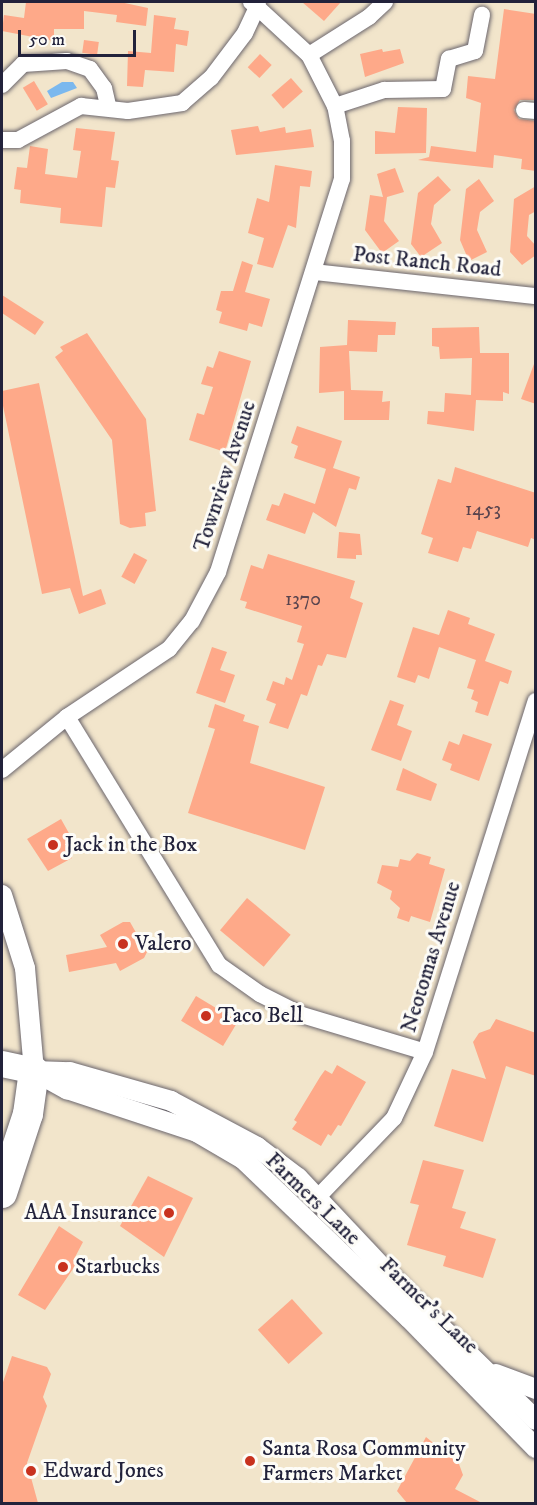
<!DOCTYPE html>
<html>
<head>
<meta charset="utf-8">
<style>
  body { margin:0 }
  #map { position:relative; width:537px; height:1505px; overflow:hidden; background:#f2e5cb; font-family:"IM FELL DW Pica",serif }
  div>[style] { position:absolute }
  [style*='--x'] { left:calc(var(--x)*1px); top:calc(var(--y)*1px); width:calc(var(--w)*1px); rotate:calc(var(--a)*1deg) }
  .water>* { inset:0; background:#7bb8ee }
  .building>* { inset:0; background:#fea989; transform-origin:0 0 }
  .roads { filter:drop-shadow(0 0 2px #6b666d) drop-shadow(0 0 2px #6b666d) }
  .minor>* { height:16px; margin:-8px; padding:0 8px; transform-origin:8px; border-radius:8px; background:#fff }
  .tertiary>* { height:20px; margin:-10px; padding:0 10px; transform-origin:10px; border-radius:10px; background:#fff }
  .primary>* { height:26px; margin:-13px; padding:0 13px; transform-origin:13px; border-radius:13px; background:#fff }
  .motorway>* { height:30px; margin:-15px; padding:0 15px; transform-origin:15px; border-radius:15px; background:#fff }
  .dots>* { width:16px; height:16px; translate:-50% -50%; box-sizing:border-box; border:3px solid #fdfcf7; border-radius:50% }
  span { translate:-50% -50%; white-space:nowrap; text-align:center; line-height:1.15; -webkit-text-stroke:6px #fdfcf7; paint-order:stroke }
  .number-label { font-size:20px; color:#59444e }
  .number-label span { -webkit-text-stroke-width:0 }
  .street-label { font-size:22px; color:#22223b }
  .poi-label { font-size:22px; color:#22223b }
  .left { translate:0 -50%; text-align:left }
  .right { translate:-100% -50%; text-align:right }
  .frame { position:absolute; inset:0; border:3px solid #22223b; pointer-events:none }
  .scale { position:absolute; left:18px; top:30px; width:118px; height:27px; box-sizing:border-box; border:3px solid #22223b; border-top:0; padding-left:8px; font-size:18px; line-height:21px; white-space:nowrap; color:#22223b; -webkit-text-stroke:4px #fdfcf7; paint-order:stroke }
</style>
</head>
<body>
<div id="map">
  <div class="water">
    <i style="clip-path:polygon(62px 82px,73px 82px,77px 88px,51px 98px,47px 91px)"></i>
  </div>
  <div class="building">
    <i style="clip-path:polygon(26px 2px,120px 2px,148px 8px,146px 26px,116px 22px,117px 15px,84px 11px,84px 29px,54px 29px,54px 41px,2px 31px,4px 15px,24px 18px)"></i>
    <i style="clip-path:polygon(302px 2px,341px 2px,324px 21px)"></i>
    <i style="clip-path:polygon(504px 9px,536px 14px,536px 100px,520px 100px,514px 110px,519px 119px,536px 121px,536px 171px,521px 169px,522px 159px,494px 155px,493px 168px,418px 160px,429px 157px,431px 146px,476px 152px,481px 103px,466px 98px,468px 76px,495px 79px)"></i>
    <i style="clip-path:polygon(154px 15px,176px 18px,174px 29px,189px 31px,187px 46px,176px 44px,174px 72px,145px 70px,143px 87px,127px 86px,128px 51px,151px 53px)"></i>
    <i style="left:84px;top:40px;width:15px;height:13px;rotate:8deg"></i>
    <i style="clip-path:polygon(382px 49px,383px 52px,400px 49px,404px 63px,365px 77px,360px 54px)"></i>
    <i style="left:260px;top:54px;width:16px;height:18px;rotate:43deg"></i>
    <i style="left:291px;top:78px;width:18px;height:26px;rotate:49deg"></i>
    <i style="left:34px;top:81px;width:27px;height:13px;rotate:59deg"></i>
    <i style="clip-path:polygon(398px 107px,427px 108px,426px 153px,375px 154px,375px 131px,395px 133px)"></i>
    <i style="clip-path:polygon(258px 126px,260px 132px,285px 127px,286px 133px,311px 129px,314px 147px,236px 155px,231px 130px)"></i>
    <i style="clip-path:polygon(76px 128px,115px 132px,111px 160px,119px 161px,115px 188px,106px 187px,102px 227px,60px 223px,61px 208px,20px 203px,21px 190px,14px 189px,17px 167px,27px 168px,30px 146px,48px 149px,45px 174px,77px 178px,81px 151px,73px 150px)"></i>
    <i style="clip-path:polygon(275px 165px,312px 171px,310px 187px,300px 186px,296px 228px,288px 225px,273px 268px,257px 264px,264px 238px,248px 233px,257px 198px,269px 202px)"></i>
    <i style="clip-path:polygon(395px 168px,404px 192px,387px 197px,384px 221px,399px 241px,382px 253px,365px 230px,370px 195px,383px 197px,377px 174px)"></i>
    <i style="clip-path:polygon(438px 176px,451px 190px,434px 205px,431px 224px,442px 243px,421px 257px,411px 244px,418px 193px)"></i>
    <i style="clip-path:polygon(479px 179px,494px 201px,480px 212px,477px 230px,487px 252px,469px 261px,460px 240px,466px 189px)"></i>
    <i style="clip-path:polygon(536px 186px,536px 211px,529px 215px,527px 236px,536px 246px,536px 255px,522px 265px,510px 252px,514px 199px)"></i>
    <i style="clip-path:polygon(242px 261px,253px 265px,245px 292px,270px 299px,262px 327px,249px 323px,247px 331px,219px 323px,222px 312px,216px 310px,221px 291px,233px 291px)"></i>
    <i style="clip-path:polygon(2px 295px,44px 322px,35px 335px,2px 313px)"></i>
    <i style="clip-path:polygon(348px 320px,396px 322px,395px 335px,378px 335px,377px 352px,349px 351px,351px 390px,383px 391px,382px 402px,390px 401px,389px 420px,344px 420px,344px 391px,319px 393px,320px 347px,347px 345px)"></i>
    <i style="clip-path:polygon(479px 327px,480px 353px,509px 353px,509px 394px,503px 392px,503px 401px,476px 400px,474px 431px,427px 424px,428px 411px,444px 412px,445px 393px,471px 395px,472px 358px,440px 359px,439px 347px,432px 346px,432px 328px)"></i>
    <i style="clip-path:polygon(87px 333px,146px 419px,156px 511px,145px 513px,146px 526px,130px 528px,120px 524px,112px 440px,55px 357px,63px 351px,60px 347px)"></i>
    <i style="clip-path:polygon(219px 351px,251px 361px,225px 452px,189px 440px,197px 413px,204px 415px,213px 387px,201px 384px,207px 366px,213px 368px)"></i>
    <i style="clip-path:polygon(534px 364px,536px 365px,536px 404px,521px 399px)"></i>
    <i style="clip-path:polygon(39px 383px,83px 596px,101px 589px,106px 604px,79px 614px,70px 588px,42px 594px,2px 401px,2px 391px)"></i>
    <i style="clip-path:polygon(297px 426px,342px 441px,333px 468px,360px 477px,356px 490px,349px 488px,336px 527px,313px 512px,305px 534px,266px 520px,272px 504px,279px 506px,284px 493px,315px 504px,326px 469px,294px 458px,298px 446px,291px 443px)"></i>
    <i style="clip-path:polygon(455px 467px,536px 493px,536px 540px,531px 538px,528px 547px,477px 531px,471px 549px,463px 547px,458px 562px,428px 553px,433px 538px,421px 534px,438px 479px,451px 483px)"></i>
    <i style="clip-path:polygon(339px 532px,360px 534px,362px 555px,356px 555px,356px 559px,337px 558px)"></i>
    <i style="left:134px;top:553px;width:15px;height:27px;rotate:28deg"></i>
    <i style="clip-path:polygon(268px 554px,355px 581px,350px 598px,363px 603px,346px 658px,327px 654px,322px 666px,318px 665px,307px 696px,301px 694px,288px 729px,269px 723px,276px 704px,266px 700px,273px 681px,284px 685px,286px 677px,292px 680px,304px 644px,297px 642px,302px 626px,245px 608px,247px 602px,240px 600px,251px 565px,263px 569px)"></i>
    <i style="clip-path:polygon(448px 610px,470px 618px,468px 624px,495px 634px,485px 661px,512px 671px,508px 684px,500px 681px,488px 716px,475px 712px,478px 702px,471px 699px,474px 690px,467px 688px,476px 660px,439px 647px,429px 679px,418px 675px,415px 683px,397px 677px,413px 627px,439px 635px)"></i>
    <i style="clip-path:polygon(212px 647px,227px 652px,220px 670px,235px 675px,225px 703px,196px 693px)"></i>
    <i style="clip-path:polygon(390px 700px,404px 705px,397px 725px,412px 731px,401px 761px,371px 750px)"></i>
    <i style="clip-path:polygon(215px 704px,245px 715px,243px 721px,259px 726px,250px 763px,325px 787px,305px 850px,188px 813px,215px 729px,208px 727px)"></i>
    <i style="clip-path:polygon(463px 734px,492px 744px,479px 781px,450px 770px,452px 764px,442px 760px,449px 741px,459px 745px)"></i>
    <i style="clip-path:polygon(403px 768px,437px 784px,431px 801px,396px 790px)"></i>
    <i style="clip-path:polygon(61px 819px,75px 844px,67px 849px,72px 858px,48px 871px,27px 839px)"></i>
    <i style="clip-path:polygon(417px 853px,431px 857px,429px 864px,445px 869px,430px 922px,411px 916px,409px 922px,397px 918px,400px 908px,390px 899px,392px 891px,377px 883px,382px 865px,398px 867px,400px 859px,410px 861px)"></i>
    <i style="left:247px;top:898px;width:57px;height:42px;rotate:40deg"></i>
    <i style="clip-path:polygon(123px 922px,130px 922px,147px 952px,144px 958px,120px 971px,116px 963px,69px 972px,66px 955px,107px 947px,100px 935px)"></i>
    <i style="left:196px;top:996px;width:49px;height:29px;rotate:31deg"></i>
    <i style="clip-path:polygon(496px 1019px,536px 1033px,536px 1076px,506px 1066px,483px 1142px,434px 1126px,452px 1069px,486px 1079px,473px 1042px,479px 1033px,490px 1029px)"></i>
    <i style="clip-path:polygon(337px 1065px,366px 1082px,341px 1126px,338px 1125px,331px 1136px,328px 1134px,321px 1146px,292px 1129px,297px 1122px,294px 1120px,320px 1077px,325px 1070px,332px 1074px)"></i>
    <i style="clip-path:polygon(423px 1160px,464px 1170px,452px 1208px,466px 1212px,460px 1228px,496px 1239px,483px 1278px,443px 1266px,446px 1256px,407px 1245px,419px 1205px,410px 1203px)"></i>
    <i style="clip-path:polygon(148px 1176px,193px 1198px,164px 1257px,120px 1226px)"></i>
    <i style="clip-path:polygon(59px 1226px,83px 1242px,73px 1261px,77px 1263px,45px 1310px,18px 1295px)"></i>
    <i style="left:292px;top:1299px;width:46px;height:46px;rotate:48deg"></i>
    <i style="clip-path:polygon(12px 1356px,47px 1367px,51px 1374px,43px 1397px,47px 1406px,27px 1463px,38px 1503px,2px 1503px,2px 1385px)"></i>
    <i style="clip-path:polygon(426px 1437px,459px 1464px,463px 1475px,455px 1489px,482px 1503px,407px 1503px,397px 1491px)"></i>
  </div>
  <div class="roads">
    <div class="minor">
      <i style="--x:309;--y:55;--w:71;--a:-32.3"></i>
      <i style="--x:369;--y:17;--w:22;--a:-43"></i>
      <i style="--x:2;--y:85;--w:30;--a:-45"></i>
      <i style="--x:23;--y:64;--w:44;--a:-3.9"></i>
      <i style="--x:67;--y:61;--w:24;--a:19"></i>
      <i style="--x:90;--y:69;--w:24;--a:54"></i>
      <i style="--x:104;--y:88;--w:18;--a:77"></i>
      <i style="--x:335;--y:106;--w:52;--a:-18.1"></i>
      <i style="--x:384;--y:90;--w:59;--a:-1"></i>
      <i style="--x:443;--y:89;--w:31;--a:-79"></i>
      <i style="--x:449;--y:59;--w:27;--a:-17"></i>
      <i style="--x:475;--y:51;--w:37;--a:-79"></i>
      <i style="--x:524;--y:110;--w:12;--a:5"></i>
      <i style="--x:2;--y:140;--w:16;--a:0"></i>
      <i style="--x:18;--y:140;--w:72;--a:-28.4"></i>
      <i style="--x:81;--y:106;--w:47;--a:6.1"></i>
      <i style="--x:128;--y:111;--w:55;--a:-8.4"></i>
      <i style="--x:182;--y:103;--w:38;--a:-41"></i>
      <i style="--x:211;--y:78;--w:56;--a:-52.9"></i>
      <i style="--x:245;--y:33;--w:29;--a:-65"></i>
      <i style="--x:257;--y:7;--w:8;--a:-140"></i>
      <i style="--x:314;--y:272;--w:223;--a:6.2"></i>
      <i style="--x:67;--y:717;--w:291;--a:58.5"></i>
      <i style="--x:219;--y:965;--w:50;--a:35.3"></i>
      <i style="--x:260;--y:994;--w:47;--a:26.6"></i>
      <i style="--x:302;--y:1015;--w:128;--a:16.7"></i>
      <i style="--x:2;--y:770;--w:84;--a:-39.2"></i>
      <i style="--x:67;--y:717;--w:123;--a:-33.7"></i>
      <i style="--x:169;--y:649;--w:36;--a:-51"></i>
      <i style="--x:192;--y:621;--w:55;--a:-62"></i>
      <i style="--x:218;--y:572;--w:412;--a:-72.5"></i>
      <i style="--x:342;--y:179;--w:38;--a:-90"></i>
      <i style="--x:342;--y:141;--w:36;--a:-101"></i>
      <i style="--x:335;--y:106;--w:57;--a:-117"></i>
      <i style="--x:309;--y:55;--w:71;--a:-137.3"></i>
      <i style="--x:257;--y:7;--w:5;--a:-79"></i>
      <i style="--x:317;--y:1198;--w:111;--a:-46.1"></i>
      <i style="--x:394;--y:1118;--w:73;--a:-64.8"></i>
      <i style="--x:425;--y:1052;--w:368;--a:-72.5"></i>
    </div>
    <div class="tertiary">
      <i style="--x:2;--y:895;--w:77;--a:72.5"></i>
      <i style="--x:25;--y:968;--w:103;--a:85"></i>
      <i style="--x:34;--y:1071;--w:38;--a:29"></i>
      <i style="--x:67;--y:1089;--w:137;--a:18.3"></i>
      <i style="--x:197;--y:1132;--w:53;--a:30.4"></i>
      <i style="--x:243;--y:1159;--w:230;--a:43.8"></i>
      <i style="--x:409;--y:1318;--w:182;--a:45.7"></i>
      <i style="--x:34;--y:1071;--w:36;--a:2"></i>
      <i style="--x:70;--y:1072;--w:105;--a:16"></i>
      <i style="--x:171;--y:1101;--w:98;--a:28.1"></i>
      <i style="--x:257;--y:1147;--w:51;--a:37.1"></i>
      <i style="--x:298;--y:1178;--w:170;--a:46.7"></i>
      <i style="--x:415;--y:1302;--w:169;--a:44.3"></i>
      <i style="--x:496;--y:1374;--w:43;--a:20.6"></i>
    </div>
    <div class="primary">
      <i style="--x:2;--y:1064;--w:33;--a:12"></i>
    </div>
    <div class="motorway">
      <i style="--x:2;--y:1193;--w:83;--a:-71.8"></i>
      <i style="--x:28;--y:1114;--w:43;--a:-82.1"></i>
    </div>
  </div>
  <div class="dots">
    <i style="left:53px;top:845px;background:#c8321e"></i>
    <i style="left:123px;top:944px;background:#c8321e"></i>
    <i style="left:206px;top:1016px;background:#c8321e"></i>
    <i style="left:169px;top:1213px;background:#c8321e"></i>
    <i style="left:63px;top:1267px;background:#c8321e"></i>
    <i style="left:250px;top:1461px;background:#c8321e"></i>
    <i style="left:31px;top:1471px;background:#c8321e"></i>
  </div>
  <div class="number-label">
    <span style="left:483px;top:509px">1453</span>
    <span style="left:303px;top:599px">1370</span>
  </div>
  <div class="street-label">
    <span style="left:427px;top:262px;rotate:6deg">Post Ranch Road</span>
    <span style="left:225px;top:476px;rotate:-72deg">Townview Avenue</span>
    <span style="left:431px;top:957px;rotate:-73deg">Neotomas Avenue</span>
    <span style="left:313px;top:1199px;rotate:44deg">Farmers Lane</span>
    <span style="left:429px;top:1306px;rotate:44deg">Farmer's Lane</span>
  </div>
  <div class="poi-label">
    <span class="left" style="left:65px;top:845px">Jack in the Box</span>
    <span class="left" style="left:135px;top:944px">Valero</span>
    <span class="left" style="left:218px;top:1016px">Taco Bell</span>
    <span class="right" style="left:157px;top:1213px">AAA Insurance</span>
    <span class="left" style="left:75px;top:1267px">Starbucks</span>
    <span class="left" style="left:262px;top:1461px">Santa Rosa Community<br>Farmers Market</span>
    <span class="left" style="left:43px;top:1471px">Edward Jones</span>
  </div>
  <div class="frame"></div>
  <div class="scale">50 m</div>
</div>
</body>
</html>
